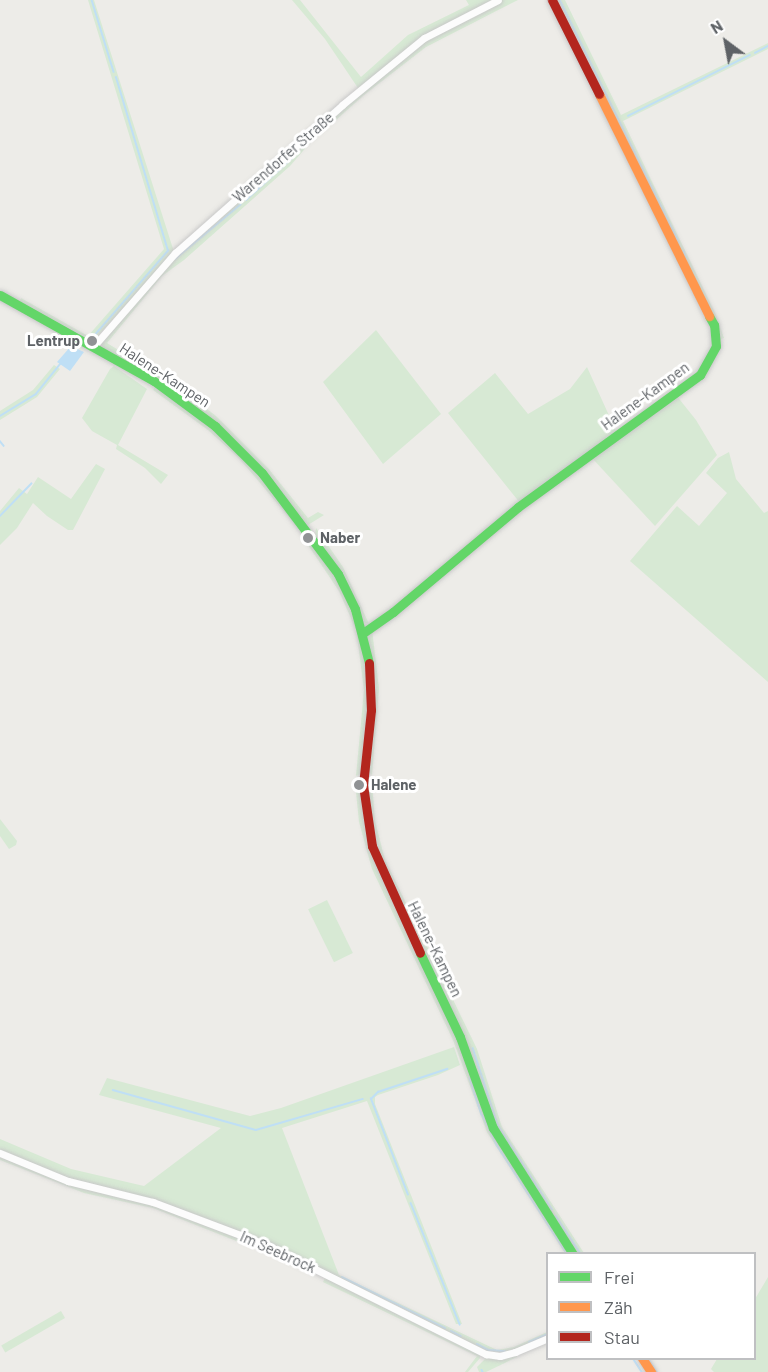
<!DOCTYPE html>
<html>
<head>
<meta charset="utf-8">
<style>
  body { margin:0 }
  #map { position:relative; width:768px; height:1372px; overflow:hidden; background:#edece8; font-family:Barlow,sans-serif }
  div>[style] { position:absolute }
  [style*='--x'] { left:calc(var(--x)*1px); top:calc(var(--y)*1px); width:calc(var(--w)*1px); rotate:calc(var(--a)*1deg) }
  .green>* { inset:0; background:#d7e9d4; transform-origin:0 0 }
  .water>* { inset:0; background:#bfdff5 }
  .stream>* { height:1.5px; margin:-0.75px; padding:0 0.75px; transform-origin:0.75px; border-radius:0.75px; background:#bfdff5 }
  .roads { filter:drop-shadow(0 0 2px #c8c8c8) drop-shadow(0 0 2px #c8c8c8) }
  .street>* { height:7px; margin:-3.5px; padding:0 3.5px; transform-origin:3.5px; border-radius:3.5px; background:#fcfcfc }
  .fast>* { height:9px; margin:-4.5px; padding:0 4.5px; transform-origin:4.5px; border-radius:4.5px; background:#63d668 }
  .slow>* { height:9px; margin:-4.5px; padding:0 4.5px; transform-origin:4.5px; border-radius:4.5px; background:#ff974d }
  .jam>* { height:9px; margin:-4.5px; padding:0 4.5px; transform-origin:4.5px; border-radius:4.5px; background:#b3261e }
  .dots>* { width:16px; height:16px; translate:-50% -50%; box-sizing:border-box; border:3px solid #fff; border-radius:50% }
  span { translate:-50% -50%; white-space:nowrap; text-align:center; line-height:1.15; -webkit-text-stroke:6px #fff; paint-order:stroke }
  .street-label { font-size:15px; color:#5e6266 }
  .poi-label { font-size:15px; color:#5e6266; font-weight:700 }
  .right { translate:-100% -50%; text-align:right }
  .left { translate:0 -50%; text-align:left }
  .legend { position:absolute; left:546px; top:1252px; width:210px; height:108px; box-sizing:border-box; background:#fff; border:2px solid #bfc0c2; margin:0; padding:8px 10px; list-style:none; font-size:18px; color:#5e6266 }
  .legend li { display:flex; align-items:center; gap:12px; height:30px }
  .legend b { width:30px; border:2px solid #bfc0c2 }
  .north { position:absolute; left:696px; top:12px; width:60px; height:60px; -webkit-text-stroke:4px #fff; paint-order:stroke; rotate:328deg; font-size:16px; font-weight:700; line-height:24px; text-align:center; color:#5e6266 }
  .north::after { content:''; display:block; margin:auto; width:21px; height:27px; background:#5e6266; clip-path:polygon(50% 0,100% 100%,50% 72%,0 100%) }
</style>
</head>
<body>
<div id="map">
  <div class="green">
    <i style="clip-path:polygon(88px 0,94px 0,174px 252px,93px 341px,20px 301px,21px 298px,88px 336px,164px 249px)"></i>
    <i style="clip-path:polygon(292px 0,300px 0,361px 77px,408px 35px,469px 5px,466px 0,493px 0,424px 36px,358px 88px,325px 39px)"></i>
    <i style="clip-path:polygon(502px 0,518px 0,426px 47px,364px 95px,309px 144px,290px 166px,184px 260px,162px 276px,107px 343px,180px 388px,216px 416px,268px 468px,308px 518px,318px 512px,324px 515px,308px 525px,247px 452px,103px 349px,101px 341px,176px 255px,360px 93px,426px 40px)"></i>
    <i style="clip-path:polygon(554px 0,565px 0,621px 115px,768px 43px,768px 49px,623px 121px,716px 315px,724px 338px,719px 340px)"></i>
    <i style="clip-path:polygon(376px 330px,441px 414px,383px 464px,323px 382px)"></i>
    <i style="clip-path:polygon(54px 365px,60px 369px,37px 397px,0 420px,0 411px,33px 390px)"></i>
    <i style="clip-path:polygon(114px 366px,147px 389px,118px 445px,168px 475px,161px 484px,145px 468px,116px 449px,117px 445px,92px 431px,82px 418px,110px 369px)"></i>
    <i style="clip-path:polygon(587px 367px,617px 433px,520px 503px,448px 413px,495px 373px,528px 414px,570px 389px)"></i>
    <i style="clip-path:polygon(155px 387px,203px 420px,262px 477px,303px 534px,239px 458px,208px 430px,153px 390px)"></i>
    <i style="clip-path:polygon(676px 395px,696px 420px,717px 455px,655px 526px,591px 457px)"></i>
    <i style="clip-path:polygon(729px 452px,736px 479px,764px 513px,768px 511px,768px 682px,630px 561px,677px 506px,699px 526px,727px 493px,706px 473px,718px 458px)"></i>
    <i style="clip-path:polygon(96px 464px,105px 469px,73px 530px,68px 530px,47px 516px,33px 503px,17px 528px,0 545px,0 511px,19px 488px,27px 494px,38px 477px,71px 499px)"></i>
    <i style="clip-path:polygon(316px 528px,343px 567px,369px 624px,363px 622px,353px 595px,315px 535px)"></i>
    <i style="clip-path:polygon(308px 537px,336px 576px,359px 630px,357px 632px,339px 591px,304px 539px)"></i>
    <i style="clip-path:polygon(372px 629px,379px 689px,372px 775px,367px 770px,372px 660px,367px 637px)"></i>
    <i style="clip-path:polygon(357px 636px,360px 636px,366px 662px,368px 710px,360px 774px,356px 776px,364px 690px)"></i>
    <i style="clip-path:polygon(355px 782px,359px 784px,364px 821px,450px 1020px,482px 1107px,570px 1253px,565px 1253px,487px 1132px,453px 1040px,372px 869px,359px 822px)"></i>
    <i style="clip-path:polygon(372px 782px,375px 821px,385px 860px,477px 1049px,502px 1127px,584px 1253px,577px 1253px,500px 1134px,378px 853px,367px 789px)"></i>
    <i style="clip-path:polygon(0 819px,17px 841px,16px 845px,9px 849px,0 836px)"></i>
    <i style="left:327px;top:900px;width:59px;height:21px;rotate:64deg"></i>
    <i style="clip-path:polygon(454px 1047px,460px 1065px,438px 1075px,378px 1095px,375px 1097px,375px 1104px,462px 1324px,456px 1324px,367px 1101px,282px 1128px,339px 1275px,497px 1350px,514px 1347px,547px 1332px,547px 1336px,506px 1353px,485px 1350px,268px 1243px,67px 1178px,0 1151px,0 1139px,71px 1169px,144px 1186px,221px 1128px,99px 1095px,107px 1078px,250px 1116px,281px 1108px)"></i>
    <i style="clip-path:polygon(0 1155px,67px 1182px,153px 1204px,272px 1249px,269px 1254px,153px 1208px,84px 1193px,0 1160px)"></i>
    <i style="clip-path:polygon(326px 1276px,480px 1353px,480px 1358px,468px 1372px,465px 1372px,477px 1356px,323px 1282px)"></i>
    <i style="clip-path:polygon(768px 1277px,768px 1372px,714px 1372px,711px 1369px,717px 1359px,754px 1358px,755px 1299px)"></i>
    <i style="left:61px;top:1311px;width:8px;height:69px;rotate:60deg"></i>
    <i style="clip-path:polygon(516px 1354px,517px 1357px,486px 1372px,479px 1372px,477px 1367px,486px 1358px)"></i>
  </div>
  <div class="water">
    <i style="clip-path:polygon(71px 346px,84px 352px,70px 371px,57px 362px)"></i>
  </div>
  <div class="stream">
    <i style="--x:92;--y:0;--w:75;--a:73"></i>
    <i style="--x:560;--y:0;--w:270;--a:63.8"></i>
    <i style="--x:755;--y:53;--w:15;--a:-28"></i>
    <i style="--x:628;--y:116;--w:136;--a:-26.6"></i>
    <i style="--x:246;--y:200;--w:62;--a:-42.4"></i>
    <i style="--x:684;--y:251;--w:7;--a:74"></i>
    <i style="--x:175;--y:259;--w:85;--a:-39.7"></i>
    <i style="--x:94;--y:336;--w:113;--a:-49"></i>
    <i style="--x:168;--y:251;--w:181;--a:-106.7"></i>
    <i style="--x:0;--y:416;--w:42;--a:-31.4"></i>
    <i style="--x:36;--y:394;--w:38;--a:-51"></i>
    <i style="--x:0;--y:441;--w:6;--a:51"></i>
    <i style="--x:0;--y:516;--w:45;--a:-45.9"></i>
    <i style="--x:473;--y:1048;--w:81;--a:72"></i>
    <i style="--x:498;--y:1125;--w:100;--a:57.3"></i>
    <i style="--x:470;--y:1078;--w:38;--a:72"></i>
    <i style="--x:482;--y:1114;--w:34;--a:64"></i>
    <i style="--x:497;--y:1145;--w:127;--a:57.2"></i>
    <i style="--x:113;--y:1090;--w:148;--a:15.6"></i>
    <i style="--x:256;--y:1130;--w:111;--a:-16.2"></i>
    <i style="--x:408;--y:1195;--w:103;--a:-111.1"></i>
    <i style="--x:371;--y:1099;--w:10;--a:-45"></i>
    <i style="--x:378;--y:1092;--w:73;--a:-18.4"></i>
    <i style="--x:411;--y:1203;--w:131;--a:68"></i>
    <i style="--x:556;--y:1216;--w:45;--a:56.7"></i>
    <i style="--x:342;--y:1277;--w:115;--a:26.3"></i>
    <i style="--x:451;--y:1331;--w:11;--a:27"></i>
    <i style="--x:529;--y:1342;--w:21;--a:-23"></i>
    <i style="--x:477;--y:1344;--w:13;--a:27"></i>
    <i style="--x:489;--y:1350;--w:16;--a:4"></i>
    <i style="--x:633;--y:1358;--w:17;--a:57"></i>
    <i style="--x:648;--y:1358;--w:17;--a:57"></i>
    <i style="--x:482;--y:1370;--w:2;--a:63"></i>
  </div>
  <div class="roads">
    <div class="street">
      <i style="--x:93;--y:347;--w:125;--a:-48.9"></i>
      <i style="--x:175;--y:253;--w:223;--a:-41.5"></i>
      <i style="--x:342;--y:105;--w:106;--a:-39.3"></i>
      <i style="--x:424;--y:38;--w:83;--a:-27.2"></i>
      <i style="--x:0;--y:1153;--w:74;--a:22.4"></i>
      <i style="--x:68;--y:1181;--w:88;--a:13.9"></i>
      <i style="--x:153;--y:1202;--w:122;--a:20.7"></i>
      <i style="--x:267;--y:1245;--w:245;--a:26.5"></i>
      <i style="--x:486;--y:1354;--w:14;--a:8"></i>
      <i style="--x:500;--y:1356;--w:16;--a:-15"></i>
      <i style="--x:515;--y:1352;--w:36;--a:-23"></i>
    </div>
    <div class="fast">
      <i style="--x:0;--y:295;--w:176;--a:29.2"></i>
      <i style="--x:154;--y:381;--w:76;--a:36.4"></i>
      <i style="--x:215;--y:426;--w:66;--a:45"></i>
      <i style="--x:262;--y:473;--w:126;--a:53"></i>
      <i style="--x:338;--y:574;--w:39;--a:64"></i>
      <i style="--x:355;--y:609;--w:56;--a:75.5"></i>
      <i style="--x:363;--y:633;--w:37;--a:-35"></i>
      <i style="--x:393;--y:612;--w:163;--a:-40"></i>
      <i style="--x:518;--y:507;--w:225;--a:-36"></i>
      <i style="--x:700;--y:375;--w:33;--a:-61"></i>
      <i style="--x:716;--y:346;--w:21;--a:-95"></i>
      <i style="--x:714;--y:325;--w:10;--a:-119"></i>
      <i style="--x:420;--y:953;--w:93;--a:64.5"></i>
      <i style="--x:460;--y:1037;--w:97;--a:70.1"></i>
      <i style="--x:493;--y:1128;--w:149;--a:57.6"></i>
    </div>
    <div class="slow">
      <i style="--x:599;--y:94;--w:248;--a:63.6"></i>
      <i style="--x:642;--y:1358;--w:17;--a:57"></i>
    </div>
    <div class="jam">
      <i style="--x:552;--y:0;--w:105;--a:63.4"></i>
      <i style="--x:369;--y:663;--w:47;--a:87.6"></i>
      <i style="--x:371;--y:710;--w:75;--a:96.1"></i>
      <i style="--x:363;--y:785;--w:62;--a:81.6"></i>
      <i style="--x:372;--y:846;--w:117;--a:65.8"></i>
    </div>
  </div>
  <div class="dots">
    <i style="left:92px;top:341px;background:#909294"></i>
    <i style="left:308px;top:538px;background:#909294"></i>
    <i style="left:359px;top:785px;background:#909294"></i>
  </div>
  <div class="street-label">
    <span style="left:283px;top:157px;rotate:-41deg">Warendorfer Straße</span>
    <span style="left:165px;top:375px;rotate:33deg">Halene-Kampen</span>
    <span style="left:645px;top:396px;rotate:-36deg">Halene-Kampen</span>
    <span style="left:435px;top:949px;rotate:64deg">Halene-Kampen</span>
    <span style="left:278px;top:1252px;rotate:24deg">Im Seebrock</span>
  </div>
  <div class="poi-label">
    <span class="right" style="left:80px;top:341px">Lentrup</span>
    <span class="left" style="left:320px;top:538px">Naber</span>
    <span class="left" style="left:371px;top:785px">Halene</span>
  </div>
  <ul class="legend">
  <li><b style="height:8px;background:#63d668"></b>Frei</li>
  <li><b style="height:8px;background:#ff974d"></b>Zäh</li>
  <li><b style="height:8px;background:#b3261e"></b>Stau</li>
  </ul>
  <div class="north">N</div>
</div>
</body>
</html>
